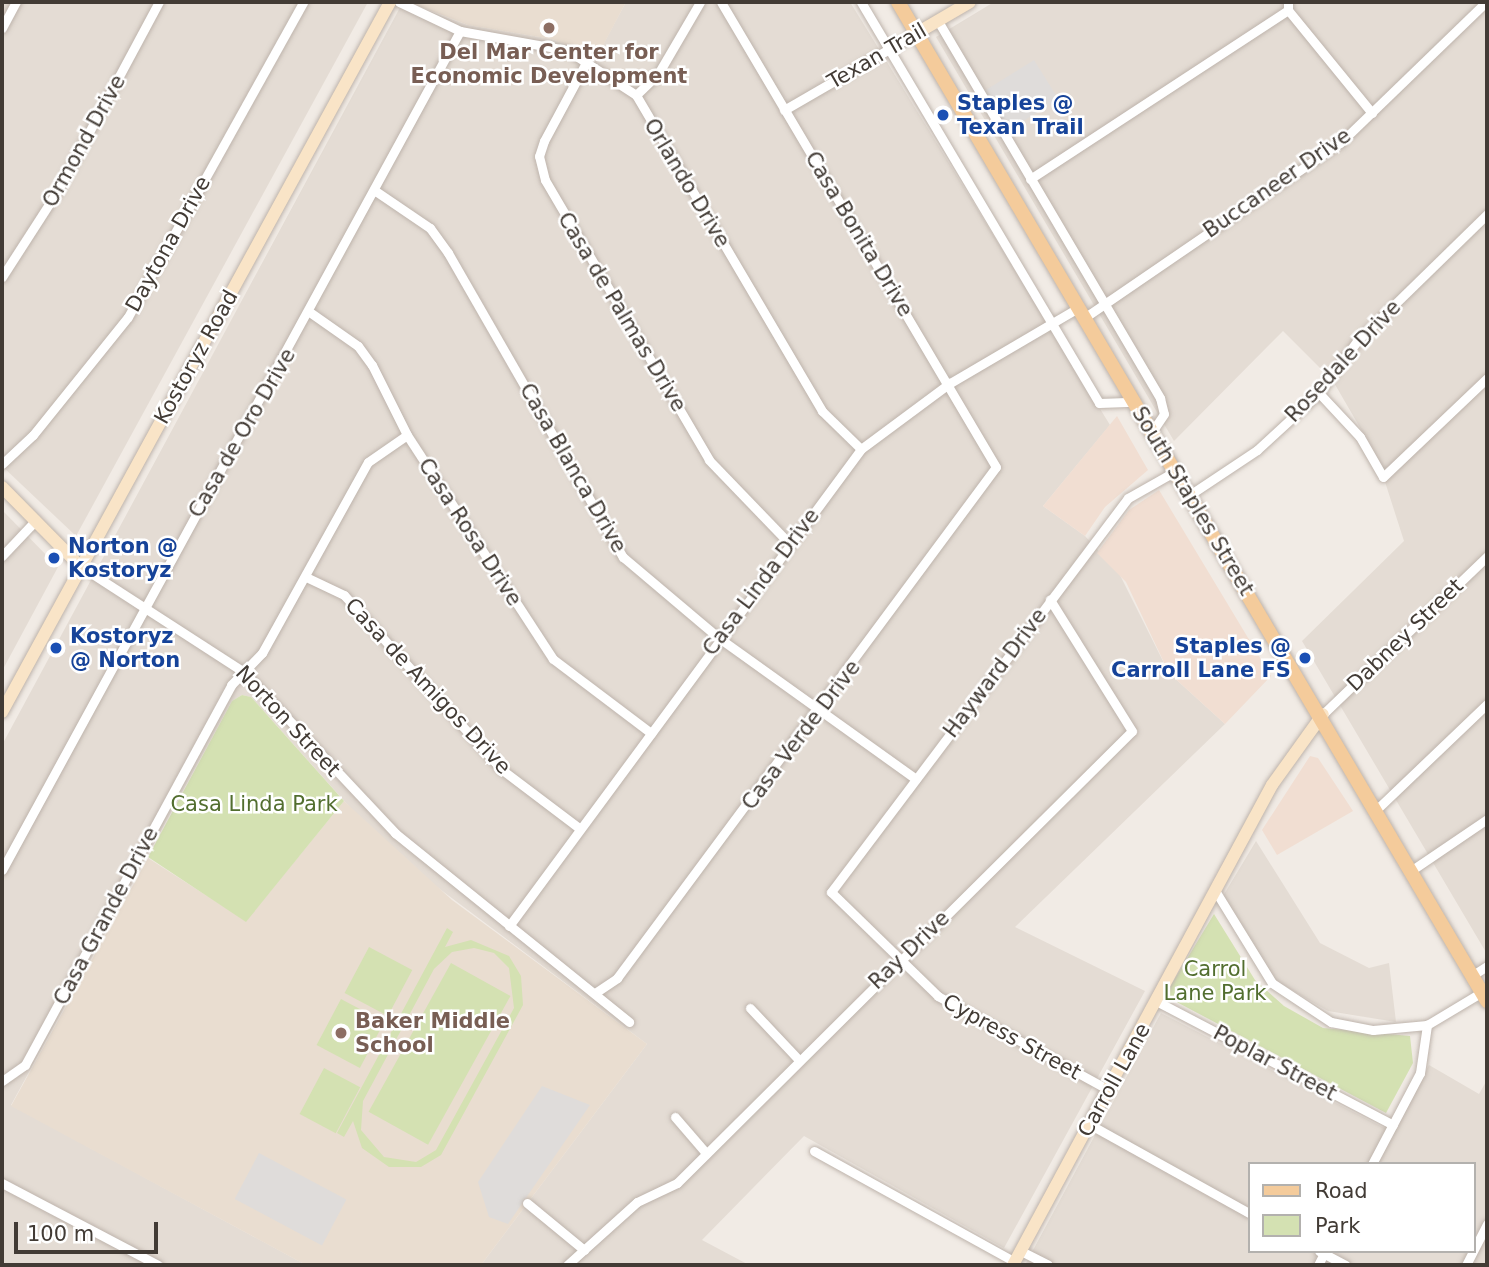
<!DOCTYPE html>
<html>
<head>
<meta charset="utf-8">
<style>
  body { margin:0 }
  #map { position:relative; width:1489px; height:1267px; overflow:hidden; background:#f1ebe5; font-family:"DejaVu Sans",sans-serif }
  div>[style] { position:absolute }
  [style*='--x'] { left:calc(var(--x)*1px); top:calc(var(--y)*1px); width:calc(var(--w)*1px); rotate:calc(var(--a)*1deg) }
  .residential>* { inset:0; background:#e4dcd4 }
  .commercial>* { inset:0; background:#f1ded2 }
  .education>* { inset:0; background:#e9ddd0 }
  .green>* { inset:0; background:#d4e1b2; transform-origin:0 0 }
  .parking>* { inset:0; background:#dfdcda; transform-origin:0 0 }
  .roads { filter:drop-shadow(0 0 2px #beb4ac) drop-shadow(0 0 2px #beb4ac) }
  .street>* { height:9px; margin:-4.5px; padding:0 4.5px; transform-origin:4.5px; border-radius:4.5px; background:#fff }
  .secondary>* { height:12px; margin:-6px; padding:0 6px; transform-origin:6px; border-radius:6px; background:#f9e4c7 }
  .primary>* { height:14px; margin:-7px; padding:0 7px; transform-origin:7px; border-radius:7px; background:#f4cb9b }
  .dots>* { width:19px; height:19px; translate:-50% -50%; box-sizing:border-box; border:4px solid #fff; border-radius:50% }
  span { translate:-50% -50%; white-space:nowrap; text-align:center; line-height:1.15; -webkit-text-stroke:5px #fff; paint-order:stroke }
  .education-label { font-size:21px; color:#785e54; font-weight:700 }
  .left { translate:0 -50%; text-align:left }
  .street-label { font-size:21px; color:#423b35 }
  .transit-label { font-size:21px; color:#164399; font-weight:700 }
  .right { translate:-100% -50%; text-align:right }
  .park-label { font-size:21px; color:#526e2f }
  .frame { position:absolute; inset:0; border:4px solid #423b35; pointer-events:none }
  .legend { position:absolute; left:1248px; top:1162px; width:228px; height:91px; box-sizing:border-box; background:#fff; border:2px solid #b3b1ae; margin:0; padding:9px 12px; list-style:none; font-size:21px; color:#423b35 }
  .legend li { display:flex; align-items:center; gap:14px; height:35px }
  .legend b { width:35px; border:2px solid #b3b1ae }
  .scale { position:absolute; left:14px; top:1222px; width:144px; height:32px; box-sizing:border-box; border:4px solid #423b35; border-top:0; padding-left:9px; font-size:21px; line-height:24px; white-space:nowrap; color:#423b35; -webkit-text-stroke:5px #fff; paint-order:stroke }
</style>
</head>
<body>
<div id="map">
  <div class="residential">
    <i style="clip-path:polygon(2px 2px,368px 2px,76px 536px,2px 466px)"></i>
    <i style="clip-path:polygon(403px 2px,468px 25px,552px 39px,597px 56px,626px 2px,850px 2px,1110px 425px,1043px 506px,1085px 536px,1119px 573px,1169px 673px,1225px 724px,1015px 927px,1145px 991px,1004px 1248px,804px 1136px,702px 1240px,749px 1265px,481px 1265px,647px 1044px,425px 878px,356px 814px,251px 697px,242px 695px,232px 701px,11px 1105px,306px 1265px,2px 1265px,2px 745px)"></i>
    <i style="clip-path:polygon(994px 2px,1487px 2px,1487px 954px,1302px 641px,1404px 541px,1377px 457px,1333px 381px,1283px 331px,1174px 441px,936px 37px)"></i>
    <i style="clip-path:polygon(2px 510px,58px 567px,2px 671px)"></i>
    <i style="clip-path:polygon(1256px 841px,1320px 943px,1369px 968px,1389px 963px,1396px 1022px,1328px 1011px,1276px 981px,1223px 896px)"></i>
    <i style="clip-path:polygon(evenodd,1161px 1013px,1394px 1133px,1429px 1065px,1479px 1094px,1487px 1080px,1487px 1265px,1025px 1265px,1161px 1013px,1249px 1164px,1473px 1164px,1473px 1251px,1249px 1251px,1249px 1164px)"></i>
  </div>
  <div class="commercial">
    <i style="clip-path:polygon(1117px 416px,1148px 470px,1105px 507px,1085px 536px,1043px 506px)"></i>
    <i style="clip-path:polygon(1159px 490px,1271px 676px,1225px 724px,1169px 673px,1126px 582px,1097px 553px,1129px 510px)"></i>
    <i style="clip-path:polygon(1310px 756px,1318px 758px,1353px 811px,1277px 855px,1262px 830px)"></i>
  </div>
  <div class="education">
    <i style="clip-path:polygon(408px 2px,626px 2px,597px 57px,552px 39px,468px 25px)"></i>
    <i style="clip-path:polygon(344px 801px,452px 900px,647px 1044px,481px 1265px,306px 1265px,11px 1106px,148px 858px,246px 921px)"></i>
  </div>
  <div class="green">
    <i style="clip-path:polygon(242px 695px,251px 697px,344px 801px,246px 922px,148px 857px,232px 701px)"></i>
    <i style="clip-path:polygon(1214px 914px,1255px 980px,1284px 1006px,1323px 1028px,1410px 1036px,1413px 1063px,1386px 1113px,1171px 999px,1168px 990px)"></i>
    <i style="clip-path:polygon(evenodd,447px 928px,453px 932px,445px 947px,471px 940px,509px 956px,521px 976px,523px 1005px,441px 1155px,421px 1167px,389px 1167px,362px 1148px,353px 1121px,344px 1137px,337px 1133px,447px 928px,474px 948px,494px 953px,509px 968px,514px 1008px,436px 1150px,416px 1162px,384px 1157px,361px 1130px,363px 1101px,434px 969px,452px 952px,474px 948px)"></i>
    <i style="left:369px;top:947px;width:49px;height:52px;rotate:28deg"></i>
    <i style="left:451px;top:963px;width:68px;height:170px;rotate:29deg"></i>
    <i style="left:341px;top:999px;width:49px;height:52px;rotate:28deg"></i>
    <i style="left:324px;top:1068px;width:41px;height:52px;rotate:28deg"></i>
  </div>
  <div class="parking">
    <i style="left:1034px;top:60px;width:46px;height:61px;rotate:58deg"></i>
    <i style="clip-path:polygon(542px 1086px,590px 1105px,508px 1224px,489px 1217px,478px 1182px)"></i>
    <i style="left:259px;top:1153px;width:99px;height:52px;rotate:28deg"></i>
  </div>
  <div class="roads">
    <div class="street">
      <i style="--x:399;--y:2;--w:68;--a:25.4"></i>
      <i style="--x:460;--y:31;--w:109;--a:10.1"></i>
      <i style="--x:567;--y:50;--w:82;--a:33.1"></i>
      <i style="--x:636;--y:95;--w:367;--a:59.5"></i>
      <i style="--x:822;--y:411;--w:54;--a:44.3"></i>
      <i style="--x:861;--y:2;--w:466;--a:59.3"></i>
      <i style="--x:1099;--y:403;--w:35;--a:-2"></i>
      <i style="--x:1288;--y:10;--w:133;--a:50.8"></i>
      <i style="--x:938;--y:21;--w:438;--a:59.5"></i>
      <i style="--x:1160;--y:398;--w:16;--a:76"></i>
      <i style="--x:1164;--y:414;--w:23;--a:124"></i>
      <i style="--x:2;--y:28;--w:30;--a:-62"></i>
      <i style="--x:588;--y:59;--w:93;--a:118.2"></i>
      <i style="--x:544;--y:141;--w:16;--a:108"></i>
      <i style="--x:539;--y:156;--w:25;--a:76"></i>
      <i style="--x:545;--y:180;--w:324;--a:59.6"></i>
      <i style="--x:709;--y:460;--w:115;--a:46.1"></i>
      <i style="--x:636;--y:95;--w:30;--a:-44"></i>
      <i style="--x:658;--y:74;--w:83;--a:-59.7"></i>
      <i style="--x:784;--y:110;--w:154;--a:-30.1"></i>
      <i style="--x:1030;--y:179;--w:308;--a:-33.2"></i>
      <i style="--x:1288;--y:10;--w:8;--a:-90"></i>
      <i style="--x:377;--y:192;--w:64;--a:34.2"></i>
      <i style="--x:430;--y:228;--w:31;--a:54"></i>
      <i style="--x:448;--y:253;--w:351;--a:60.1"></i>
      <i style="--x:623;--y:557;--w:126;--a:40.2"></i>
      <i style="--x:719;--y:638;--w:242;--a:35.6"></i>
      <i style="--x:2;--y:277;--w:103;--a:-57.2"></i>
      <i style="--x:58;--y:190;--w:213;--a:-61.8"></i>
      <i style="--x:311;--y:313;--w:57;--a:35.1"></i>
      <i style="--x:358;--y:346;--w:24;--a:54"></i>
      <i style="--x:372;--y:365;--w:78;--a:63.4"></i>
      <i style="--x:407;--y:435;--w:267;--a:56.9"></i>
      <i style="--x:553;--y:659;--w:123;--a:37.1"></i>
      <i style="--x:1084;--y:318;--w:310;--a:-34.4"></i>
      <i style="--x:1340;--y:143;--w:203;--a:-44"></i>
      <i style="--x:1319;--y:393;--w:60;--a:47"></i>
      <i style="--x:1360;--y:437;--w:46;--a:60.1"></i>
      <i style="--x:1383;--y:477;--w:144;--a:-43.6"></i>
      <i style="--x:2;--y:464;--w:42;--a:-43.1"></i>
      <i style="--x:33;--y:435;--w:151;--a:-51.2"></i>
      <i style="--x:128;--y:317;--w:360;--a:-60.9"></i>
      <i style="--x:1188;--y:496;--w:83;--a:-33.7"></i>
      <i style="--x:1257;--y:450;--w:84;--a:-42.6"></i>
      <i style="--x:1319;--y:393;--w:64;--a:-53.8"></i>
      <i style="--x:1357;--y:341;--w:182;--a:-44.3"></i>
      <i style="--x:2;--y:556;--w:48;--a:-46.7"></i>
      <i style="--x:80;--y:566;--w:195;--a:32.9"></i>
      <i style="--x:244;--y:672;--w:221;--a:46.8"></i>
      <i style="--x:395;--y:833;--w:301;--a:38.9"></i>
      <i style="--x:306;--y:577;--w:42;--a:25.3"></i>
      <i style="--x:344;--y:595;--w:234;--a:47.9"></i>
      <i style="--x:501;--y:769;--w:98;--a:37.1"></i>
      <i style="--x:1323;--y:714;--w:228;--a:-43.9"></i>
      <i style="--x:1377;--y:809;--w:152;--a:-43.7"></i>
      <i style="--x:2;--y:870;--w:956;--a:-61.37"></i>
      <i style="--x:1412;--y:870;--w:91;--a:-34.2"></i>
      <i style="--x:1216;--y:892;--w:107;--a:58.4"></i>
      <i style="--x:1272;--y:983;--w:71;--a:33.5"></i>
      <i style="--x:1331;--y:1022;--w:43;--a:10.8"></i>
      <i style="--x:1373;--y:1030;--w:54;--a:-5.3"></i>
      <i style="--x:1427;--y:1025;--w:64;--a:-31"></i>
      <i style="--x:509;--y:926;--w:593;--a:-53.57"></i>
      <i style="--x:861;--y:449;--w:111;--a:-36.6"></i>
      <i style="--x:950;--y:383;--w:148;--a:-30.4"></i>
      <i style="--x:1473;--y:975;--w:17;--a:-33"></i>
      <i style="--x:595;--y:993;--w:27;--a:-34"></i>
      <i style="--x:617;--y:978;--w:636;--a:-53.44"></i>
      <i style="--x:996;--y:467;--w:540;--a:-120.6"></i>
      <i style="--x:1158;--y:1002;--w:265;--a:27.6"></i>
      <i style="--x:750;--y:1008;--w:70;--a:46.7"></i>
      <i style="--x:2;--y:1081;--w:28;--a:-35"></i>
      <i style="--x:25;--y:1065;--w:432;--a:-61.5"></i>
      <i style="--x:231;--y:685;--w:45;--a:-45.9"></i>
      <i style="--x:262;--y:653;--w:218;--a:-61"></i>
      <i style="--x:368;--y:462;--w:47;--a:-34.7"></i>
      <i style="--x:1107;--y:1089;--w:193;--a:-151.2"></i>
      <i style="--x:938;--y:996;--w:149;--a:-135.8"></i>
      <i style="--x:831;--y:892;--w:493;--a:-53"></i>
      <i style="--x:1128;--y:498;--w:53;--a:-29.5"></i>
      <i style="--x:675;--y:1117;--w:48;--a:49.3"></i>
      <i style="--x:1089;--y:1124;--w:183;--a:29.1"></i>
      <i style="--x:814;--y:1151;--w:230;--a:28.9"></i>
      <i style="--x:1372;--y:1164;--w:103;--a:-62.2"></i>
      <i style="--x:1420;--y:1073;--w:49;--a:-81.7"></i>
      <i style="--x:2;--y:1183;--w:176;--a:27.7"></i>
      <i style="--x:527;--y:1203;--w:74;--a:39.5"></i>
      <i style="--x:1021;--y:1251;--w:30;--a:27"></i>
      <i style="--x:1319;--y:1251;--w:30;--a:28"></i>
      <i style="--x:567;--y:1265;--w:94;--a:-42"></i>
      <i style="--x:637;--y:1202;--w:44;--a:-25.4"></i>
      <i style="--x:677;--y:1183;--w:641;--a:-44.81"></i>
      <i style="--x:1132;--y:731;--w:155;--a:-122"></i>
      <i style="--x:1318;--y:1265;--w:16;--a:-63"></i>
      <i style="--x:1466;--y:1265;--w:46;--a:-62.9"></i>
    </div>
    <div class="secondary">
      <i style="--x:917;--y:33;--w:61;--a:-30.3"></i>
      <i style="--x:2;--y:487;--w:111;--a:45.4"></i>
      <i style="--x:2;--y:712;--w:809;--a:-61.34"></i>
      <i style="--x:1013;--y:1265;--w:545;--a:-61.65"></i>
      <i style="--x:1272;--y:785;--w:87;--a:-54.3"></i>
    </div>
    <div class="primary">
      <i style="--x:898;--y:2;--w:1160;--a:59.48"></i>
    </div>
  </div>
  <div class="dots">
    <i style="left:549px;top:28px;background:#8d6e63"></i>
    <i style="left:943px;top:115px;background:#1a4fb4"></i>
    <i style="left:54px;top:558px;background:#1a4fb4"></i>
    <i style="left:56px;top:648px;background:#1a4fb4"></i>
    <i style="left:1305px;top:658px;background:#1a4fb4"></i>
    <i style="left:341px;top:1033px;background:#8d6e63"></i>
  </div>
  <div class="education-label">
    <span style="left:549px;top:64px">Del Mar Center for<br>Economic Development</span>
    <span class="left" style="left:355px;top:1033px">Baker Middle<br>School</span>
  </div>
  <div class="street-label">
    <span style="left:877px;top:56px;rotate:-30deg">Texan Trail</span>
    <span style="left:84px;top:141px;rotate:-61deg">Ormond Drive</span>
    <span style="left:687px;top:183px;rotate:59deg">Orlando Drive</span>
    <span style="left:1277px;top:183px;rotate:-35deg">Buccaneer Drive</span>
    <span style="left:859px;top:234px;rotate:59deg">Casa Bonita Drive</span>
    <span style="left:168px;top:244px;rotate:-61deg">Daytona Drive</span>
    <span style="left:622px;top:312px;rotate:59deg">Casa de Palmas Drive</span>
    <span style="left:196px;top:357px;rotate:-61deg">Kostoryz Road</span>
    <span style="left:1343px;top:361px;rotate:-47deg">Rosedale Drive</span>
    <span style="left:242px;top:433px;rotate:-60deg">Casa de Oro Drive</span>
    <span style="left:573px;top:468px;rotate:60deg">Casa Blanca Drive</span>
    <span style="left:1193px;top:501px;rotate:59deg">South Staples Street</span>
    <span style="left:470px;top:532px;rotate:57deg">Casa Rosa Drive</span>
    <span style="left:761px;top:582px;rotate:-53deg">Casa Linda Drive</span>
    <span style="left:1405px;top:635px;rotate:-44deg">Dabney Street</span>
    <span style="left:995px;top:673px;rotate:-53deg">Hayward Drive</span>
    <span style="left:428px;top:686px;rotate:47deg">Casa de Amigos Drive</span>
    <span style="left:288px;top:721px;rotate:47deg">Norton Street</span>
    <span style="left:801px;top:735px;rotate:-53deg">Casa Verde Drive</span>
    <span style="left:106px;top:916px;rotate:-62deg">Casa Grande Drive</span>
    <span style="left:909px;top:950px;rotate:-44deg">Ray Drive</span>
    <span style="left:1012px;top:1037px;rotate:29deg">Cypress Street</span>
    <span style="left:1275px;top:1063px;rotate:28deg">Poplar Street</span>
    <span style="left:1114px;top:1080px;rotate:-61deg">Carroll Lane</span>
  </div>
  <div class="transit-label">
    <span class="left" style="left:957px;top:115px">Staples @<br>Texan Trail</span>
    <span class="left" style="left:68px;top:558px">Norton @<br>Kostoryz</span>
    <span class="left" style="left:70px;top:648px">Kostoryz<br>@ Norton</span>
    <span class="right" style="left:1291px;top:658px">Staples @<br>Carroll Lane FS</span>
  </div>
  <div class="park-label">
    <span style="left:254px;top:804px">Casa Linda Park</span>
    <span style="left:1215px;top:981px">Carrol<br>Lane Park</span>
  </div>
  <div class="frame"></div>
  <ul class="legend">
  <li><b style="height:9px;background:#f4cb9b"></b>Road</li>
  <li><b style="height:19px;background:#d4e1b2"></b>Park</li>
  </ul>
  <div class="scale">100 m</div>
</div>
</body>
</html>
